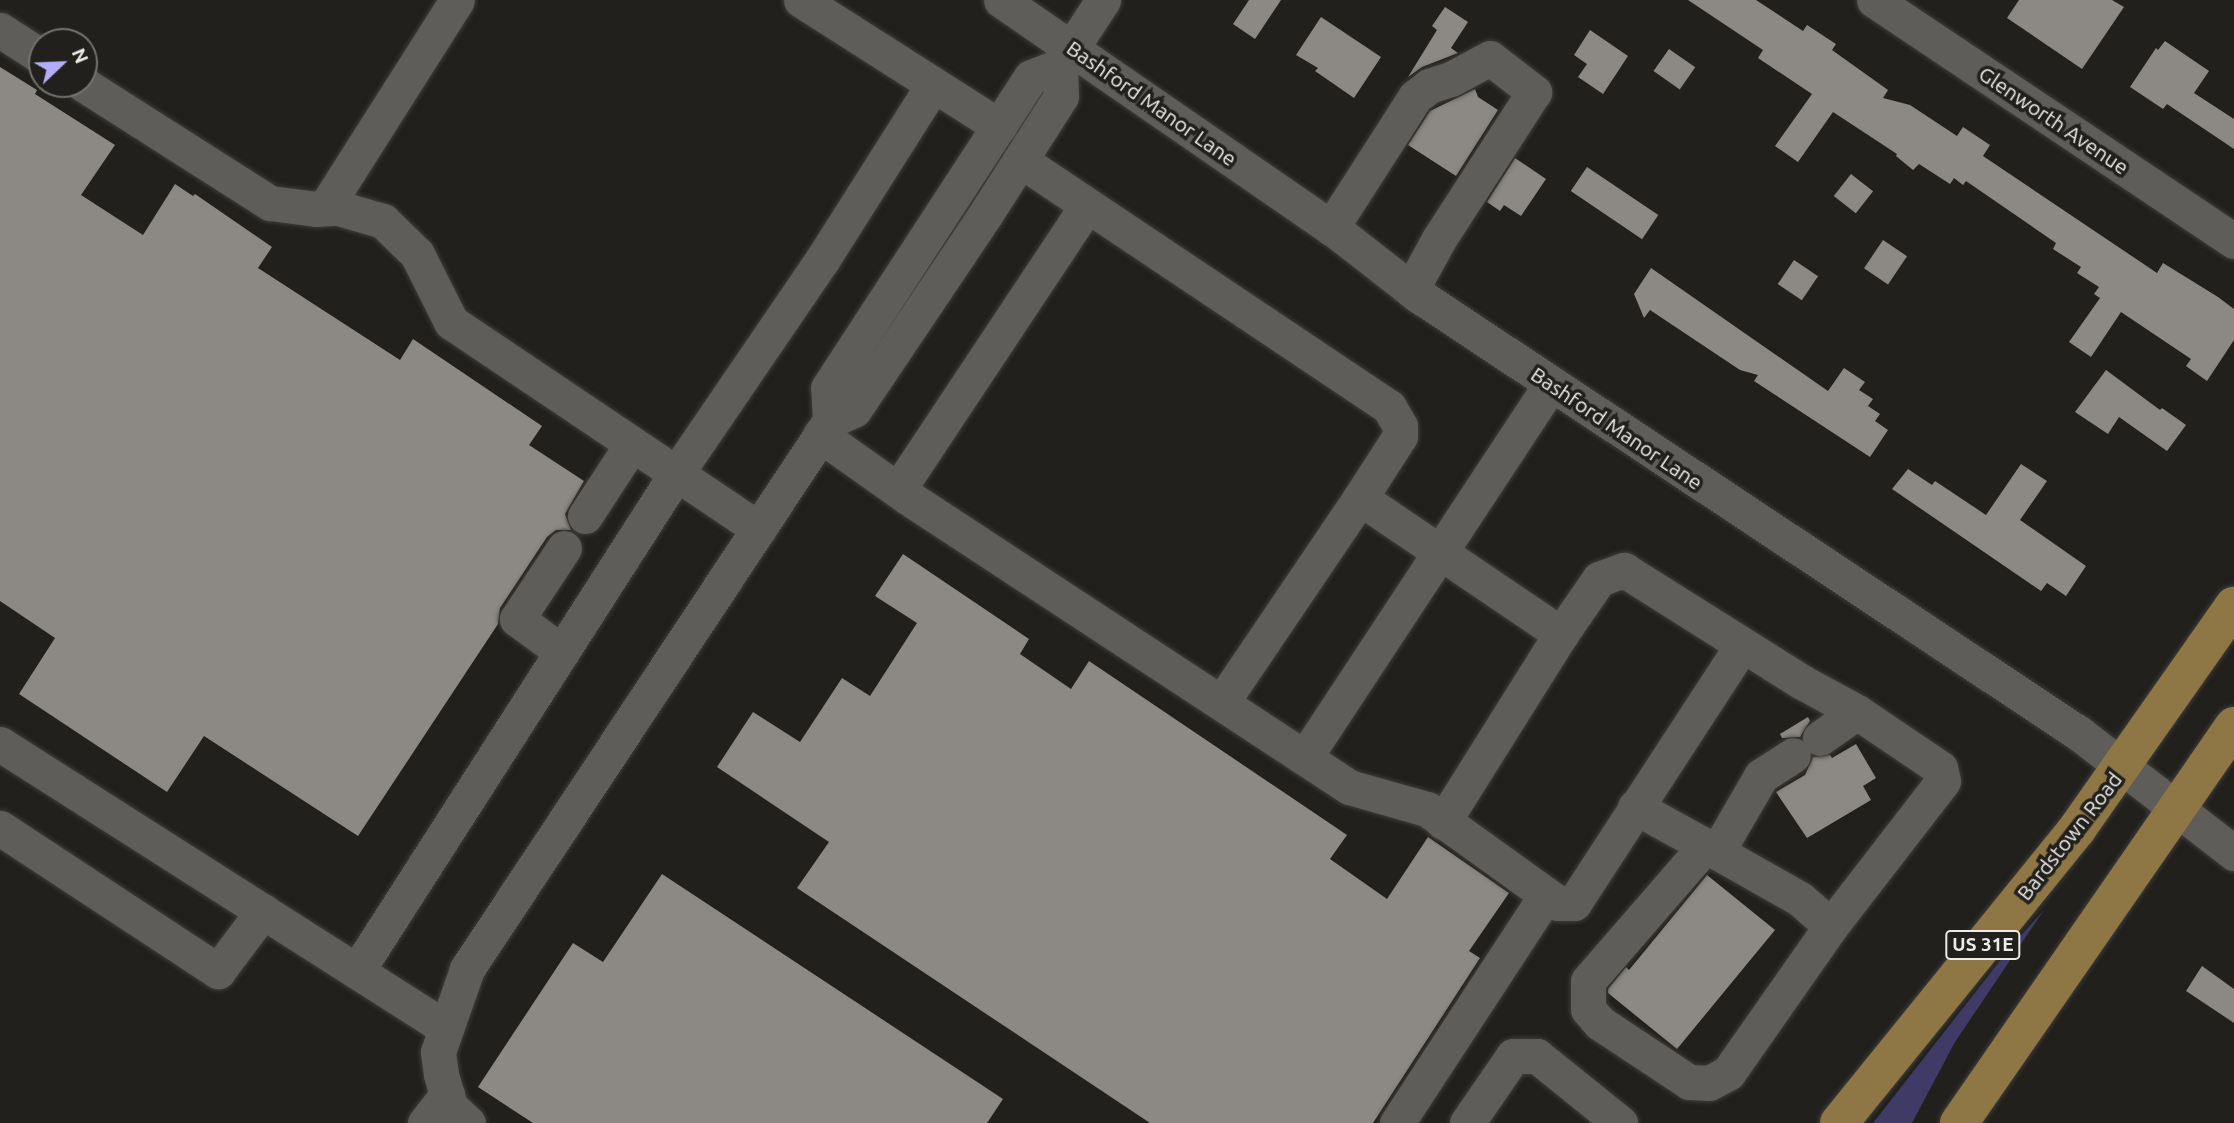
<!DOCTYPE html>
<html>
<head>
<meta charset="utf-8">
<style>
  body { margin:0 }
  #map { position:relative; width:2234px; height:1123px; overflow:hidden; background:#22201d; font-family:Ubuntu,sans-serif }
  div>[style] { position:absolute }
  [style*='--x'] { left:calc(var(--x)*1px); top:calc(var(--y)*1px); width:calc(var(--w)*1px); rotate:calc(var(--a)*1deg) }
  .green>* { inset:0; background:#3f3b66 }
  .building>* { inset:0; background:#8c8984; transform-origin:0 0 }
  .roads { filter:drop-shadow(0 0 2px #3e3c39) drop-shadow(0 0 2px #3e3c39) }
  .minor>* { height:35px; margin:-17.5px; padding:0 17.5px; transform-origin:17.5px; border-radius:17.5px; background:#5f5d59 }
  .major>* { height:38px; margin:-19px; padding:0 19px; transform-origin:19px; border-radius:19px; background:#8e7744 }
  span { translate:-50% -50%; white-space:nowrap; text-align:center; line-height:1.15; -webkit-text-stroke:7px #22201d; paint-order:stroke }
  .shield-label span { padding:2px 5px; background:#22201d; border:2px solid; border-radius:5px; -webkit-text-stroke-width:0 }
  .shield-label { font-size:19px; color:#edece9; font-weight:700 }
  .street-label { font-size:21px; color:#edece9 }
  .north { position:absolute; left:28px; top:28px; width:70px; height:70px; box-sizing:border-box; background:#22201d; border:2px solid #73726f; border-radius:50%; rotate:67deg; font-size:19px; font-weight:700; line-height:28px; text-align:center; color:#edece9 }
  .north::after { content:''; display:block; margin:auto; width:24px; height:32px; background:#b2adf9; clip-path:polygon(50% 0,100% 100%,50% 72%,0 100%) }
</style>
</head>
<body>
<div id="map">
  <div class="green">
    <i style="clip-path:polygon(2044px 910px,1955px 1042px,1912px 1123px,1873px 1123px,2013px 944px)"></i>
  </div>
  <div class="building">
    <i style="clip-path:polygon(1249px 0,1281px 0,1255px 39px,1233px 24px)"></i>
    <i style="clip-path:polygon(1688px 0,1756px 0,1803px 31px,1807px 25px,1836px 44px,1832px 50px,1888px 90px,1883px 98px,1910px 105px,1957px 136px,1963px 127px,1990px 145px,1983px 156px,2157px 273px,2163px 263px,2218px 297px,2234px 309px,2234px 340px,2207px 381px,2186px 366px,2191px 359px,2121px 312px,2091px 357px,2069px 342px,2100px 298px,2094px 294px,2099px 287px,2077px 273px,2081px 267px,2053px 249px,2056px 243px,1966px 181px,1963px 185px,1954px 178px,1950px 184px,1919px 164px,1913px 170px,1896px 156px,1897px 154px,1833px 112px,1798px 162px,1775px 146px,1812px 94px,1758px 58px,1763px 50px)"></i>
    <i style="clip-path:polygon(2019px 0,2112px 0,2124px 7px,2082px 69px,2007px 18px)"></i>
    <i style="clip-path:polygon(1445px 7px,1468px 22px,1451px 48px,1458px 53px,1422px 67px,1408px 77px,1437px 30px,1432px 26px)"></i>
    <i style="clip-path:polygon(1321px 17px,1381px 57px,1354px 98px,1315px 71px,1318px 68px,1296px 55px)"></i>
    <i style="clip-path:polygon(1590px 30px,1628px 56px,1603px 94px,1578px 77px,1587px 64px,1574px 55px)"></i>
    <i style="clip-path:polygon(2165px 41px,2209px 71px,2194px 93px,2234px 119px,2234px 149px,2167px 104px,2163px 109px,2130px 87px,2156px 48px,2158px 50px)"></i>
    <i style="left:1669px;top:49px;width:32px;height:27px;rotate:35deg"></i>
    <i style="clip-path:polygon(0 67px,37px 90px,35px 94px,115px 145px,81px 195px,143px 235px,175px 184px,193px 196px,195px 194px,272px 247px,258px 268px,400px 360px,413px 339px,542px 426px,529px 445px,584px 481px,565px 514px,571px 530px,556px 530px,547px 537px,500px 608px,498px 624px,358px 836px,204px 736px,167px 792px,19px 694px,55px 638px,0 601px)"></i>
    <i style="clip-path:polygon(1475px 89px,1478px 97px,1498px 110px,1456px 176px,1408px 145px,1430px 111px)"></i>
    <i style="clip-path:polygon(1515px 158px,1546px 179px,1521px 216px,1504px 205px,1500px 211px,1487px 202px)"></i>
    <i style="left:1587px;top:167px;width:86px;height:29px;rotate:34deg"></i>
    <i style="left:1851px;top:174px;width:28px;height:28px;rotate:38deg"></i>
    <i style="left:1883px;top:240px;width:29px;height:34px;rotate:34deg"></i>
    <i style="left:1794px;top:260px;width:29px;height:29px;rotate:34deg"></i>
    <i style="clip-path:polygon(1651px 268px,1828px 391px,1844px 368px,1865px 382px,1859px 390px,1873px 399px,1868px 406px,1880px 414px,1875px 421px,1888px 430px,1870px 457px,1754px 381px,1758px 375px,1740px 370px,1650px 310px,1644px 318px,1634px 294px)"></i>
    <i style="clip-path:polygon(2106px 370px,2160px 410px,2162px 408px,2186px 425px,2167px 451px,2119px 417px,2108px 434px,2075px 412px)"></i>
    <i style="clip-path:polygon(2021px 464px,2047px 481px,2020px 520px,2086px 566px,2066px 596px,2047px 583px,2041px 591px,1892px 489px,1908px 469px,1932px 485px,1935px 481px,1986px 515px)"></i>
    <i style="clip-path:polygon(903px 554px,1029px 639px,1020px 654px,1071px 689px,1089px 661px,1347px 835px,1330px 859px,1387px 899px,1428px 837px,1509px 893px,1469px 951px,1480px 958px,1373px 1123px,1150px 1123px,797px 888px,829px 842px,717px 767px,753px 712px,800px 742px,842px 678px,870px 696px,917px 623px,875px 596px)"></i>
    <i style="clip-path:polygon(1808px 717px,1810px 721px,1800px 737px,1782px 738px,1780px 734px)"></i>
    <i style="clip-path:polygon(1856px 744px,1876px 778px,1863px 786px,1871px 800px,1807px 838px,1776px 792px,1805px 775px,1813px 757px,1830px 755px,1832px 758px)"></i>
    <i style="clip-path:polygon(662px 874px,1003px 1099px,987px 1123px,533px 1123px,478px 1087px,573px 943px,603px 962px)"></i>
    <i style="clip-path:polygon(1707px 875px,1775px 930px,1677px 1049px,1608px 993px,1608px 989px,1626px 967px,1629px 970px)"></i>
    <i style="clip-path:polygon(2202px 966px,2234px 989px,2234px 1023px,2186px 991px)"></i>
  </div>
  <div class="roads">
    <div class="minor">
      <i style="--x:801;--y:0;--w:235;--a:32.5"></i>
      <i style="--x:1001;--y:0;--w:412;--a:34.6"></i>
      <i style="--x:1340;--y:234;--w:99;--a:38"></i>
      <i style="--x:1418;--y:295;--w:794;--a:33.55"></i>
      <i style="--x:2080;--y:734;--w:195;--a:37.7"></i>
      <i style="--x:1874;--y:0;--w:433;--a:33.8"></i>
      <i style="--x:0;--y:30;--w:50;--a:32.7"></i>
      <i style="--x:83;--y:84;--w:222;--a:32.5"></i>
      <i style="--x:270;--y:203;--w:46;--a:7.4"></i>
      <i style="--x:316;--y:209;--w:22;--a:-3"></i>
      <i style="--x:338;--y:208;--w:47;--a:16.1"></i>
      <i style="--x:383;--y:221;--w:47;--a:44.1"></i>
      <i style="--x:417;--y:254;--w:76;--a:63.4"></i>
      <i style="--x:451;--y:322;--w:371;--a:33.9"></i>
      <i style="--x:1020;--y:160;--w:444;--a:33.8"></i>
      <i style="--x:1389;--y:407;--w:22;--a:60"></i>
      <i style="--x:1400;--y:426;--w:10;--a:90"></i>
      <i style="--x:1400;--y:436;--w:74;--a:122.8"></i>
      <i style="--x:1360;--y:498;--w:243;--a:34.1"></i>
      <i style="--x:1561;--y:634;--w:67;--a:-55.4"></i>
      <i style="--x:1599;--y:579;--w:27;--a:-20"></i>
      <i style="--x:1624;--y:570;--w:210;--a:32.2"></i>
      <i style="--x:1802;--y:682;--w:63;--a:28.6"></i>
      <i style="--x:1857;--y:712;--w:100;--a:34"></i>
      <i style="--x:1940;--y:768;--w:13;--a:77"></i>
      <i style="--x:1943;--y:781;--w:183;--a:127.7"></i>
      <i style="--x:325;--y:208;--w:246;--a:-57.6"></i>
      <i style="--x:1331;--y:228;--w:156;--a:-57.3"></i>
      <i style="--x:1415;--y:97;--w:18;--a:-38"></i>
      <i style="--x:1429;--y:86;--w:23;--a:-18"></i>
      <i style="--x:1451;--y:79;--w:44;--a:-28.3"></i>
      <i style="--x:1490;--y:58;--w:56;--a:37.7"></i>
      <i style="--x:1534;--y:92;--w:175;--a:122.9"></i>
      <i style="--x:1439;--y:239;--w:58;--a:118.8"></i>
      <i style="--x:830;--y:421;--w:33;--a:-93"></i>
      <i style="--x:828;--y:388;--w:371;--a:-56.9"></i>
      <i style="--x:1031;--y:77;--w:31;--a:-21"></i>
      <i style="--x:820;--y:435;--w:105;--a:35.3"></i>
      <i style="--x:906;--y:496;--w:530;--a:33.3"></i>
      <i style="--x:1349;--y:787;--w:81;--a:15.8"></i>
      <i style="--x:1427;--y:809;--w:161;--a:35.7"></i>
      <i style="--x:1558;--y:903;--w:16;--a:0"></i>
      <i style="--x:1574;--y:903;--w:308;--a:-56.9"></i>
      <i style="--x:898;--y:490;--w:341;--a:-56.4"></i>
      <i style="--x:585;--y:516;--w:86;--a:-56.9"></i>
      <i style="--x:562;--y:652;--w:56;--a:-143.7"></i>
      <i style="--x:517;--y:619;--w:85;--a:-56.5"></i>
      <i style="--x:1222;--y:702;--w:246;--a:-55.9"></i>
      <i style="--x:1820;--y:738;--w:45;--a:-35.1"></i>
      <i style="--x:0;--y:744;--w:529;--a:32.49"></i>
      <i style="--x:1305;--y:757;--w:447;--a:-56.6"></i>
      <i style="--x:1635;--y:807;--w:94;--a:28.8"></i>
      <i style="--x:1717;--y:852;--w:95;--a:29.5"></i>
      <i style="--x:1800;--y:899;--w:41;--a:41.1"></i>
      <i style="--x:1831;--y:926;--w:179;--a:125"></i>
      <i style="--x:1728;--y:1073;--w:21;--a:152"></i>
      <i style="--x:1709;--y:1083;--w:20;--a:-177"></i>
      <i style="--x:1689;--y:1082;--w:107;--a:-146.5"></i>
      <i style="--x:1600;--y:1023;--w:18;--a:-131"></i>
      <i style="--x:1588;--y:1009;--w:28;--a:-90"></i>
      <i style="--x:1588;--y:981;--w:179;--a:-49.1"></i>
      <i style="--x:1443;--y:822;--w:222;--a:-57.9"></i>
      <i style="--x:0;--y:828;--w:261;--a:33.3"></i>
      <i style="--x:218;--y:971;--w:75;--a:-53.1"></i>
      <i style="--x:1717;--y:852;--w:88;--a:-59.9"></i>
      <i style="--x:1761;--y:776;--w:38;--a:-33"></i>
      <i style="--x:357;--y:971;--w:591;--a:-57.31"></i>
      <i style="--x:676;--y:474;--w:259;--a:-55.7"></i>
      <i style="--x:822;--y:260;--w:207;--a:-57.6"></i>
      <i style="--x:425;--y:1123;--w:36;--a:-52"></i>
      <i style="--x:468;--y:1123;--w:25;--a:-137"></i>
      <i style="--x:450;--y:1106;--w:33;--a:-106"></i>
      <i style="--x:441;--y:1074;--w:22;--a:-98"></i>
      <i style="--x:438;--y:1052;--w:88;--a:-70.7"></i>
      <i style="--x:467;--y:969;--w:657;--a:-56.48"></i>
      <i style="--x:830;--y:421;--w:26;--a:-25"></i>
      <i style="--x:854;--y:410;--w:235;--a:-56.1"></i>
      <i style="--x:985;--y:215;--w:141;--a:-57.4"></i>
      <i style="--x:1061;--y:96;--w:30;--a:-92"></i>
      <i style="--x:1060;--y:66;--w:79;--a:-56.9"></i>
      <i style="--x:1397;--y:1123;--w:272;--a:-56.8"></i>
      <i style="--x:1467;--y:1123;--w:81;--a:-55.5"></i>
      <i style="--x:1513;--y:1056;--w:24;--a:0"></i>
      <i style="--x:1537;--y:1056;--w:107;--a:38.9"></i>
    </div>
    <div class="major">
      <i style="--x:1839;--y:1123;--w:378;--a:-51"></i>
      <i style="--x:2077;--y:829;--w:273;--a:-54.9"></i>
      <i style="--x:1959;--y:1123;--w:483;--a:-55.3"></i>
    </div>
  </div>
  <div class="shield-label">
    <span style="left:1983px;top:945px">US 31E</span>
  </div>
  <div class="street-label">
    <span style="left:1152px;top:103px;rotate:35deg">Bashford Manor Lane</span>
    <span style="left:2054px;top:120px;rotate:34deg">Glenworth Avenue</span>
    <span style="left:1617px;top:428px;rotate:34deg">Bashford Manor Lane</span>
    <span style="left:2069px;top:836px;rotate:-52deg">Bardstown Road</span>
  </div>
  <div class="north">N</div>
</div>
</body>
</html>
